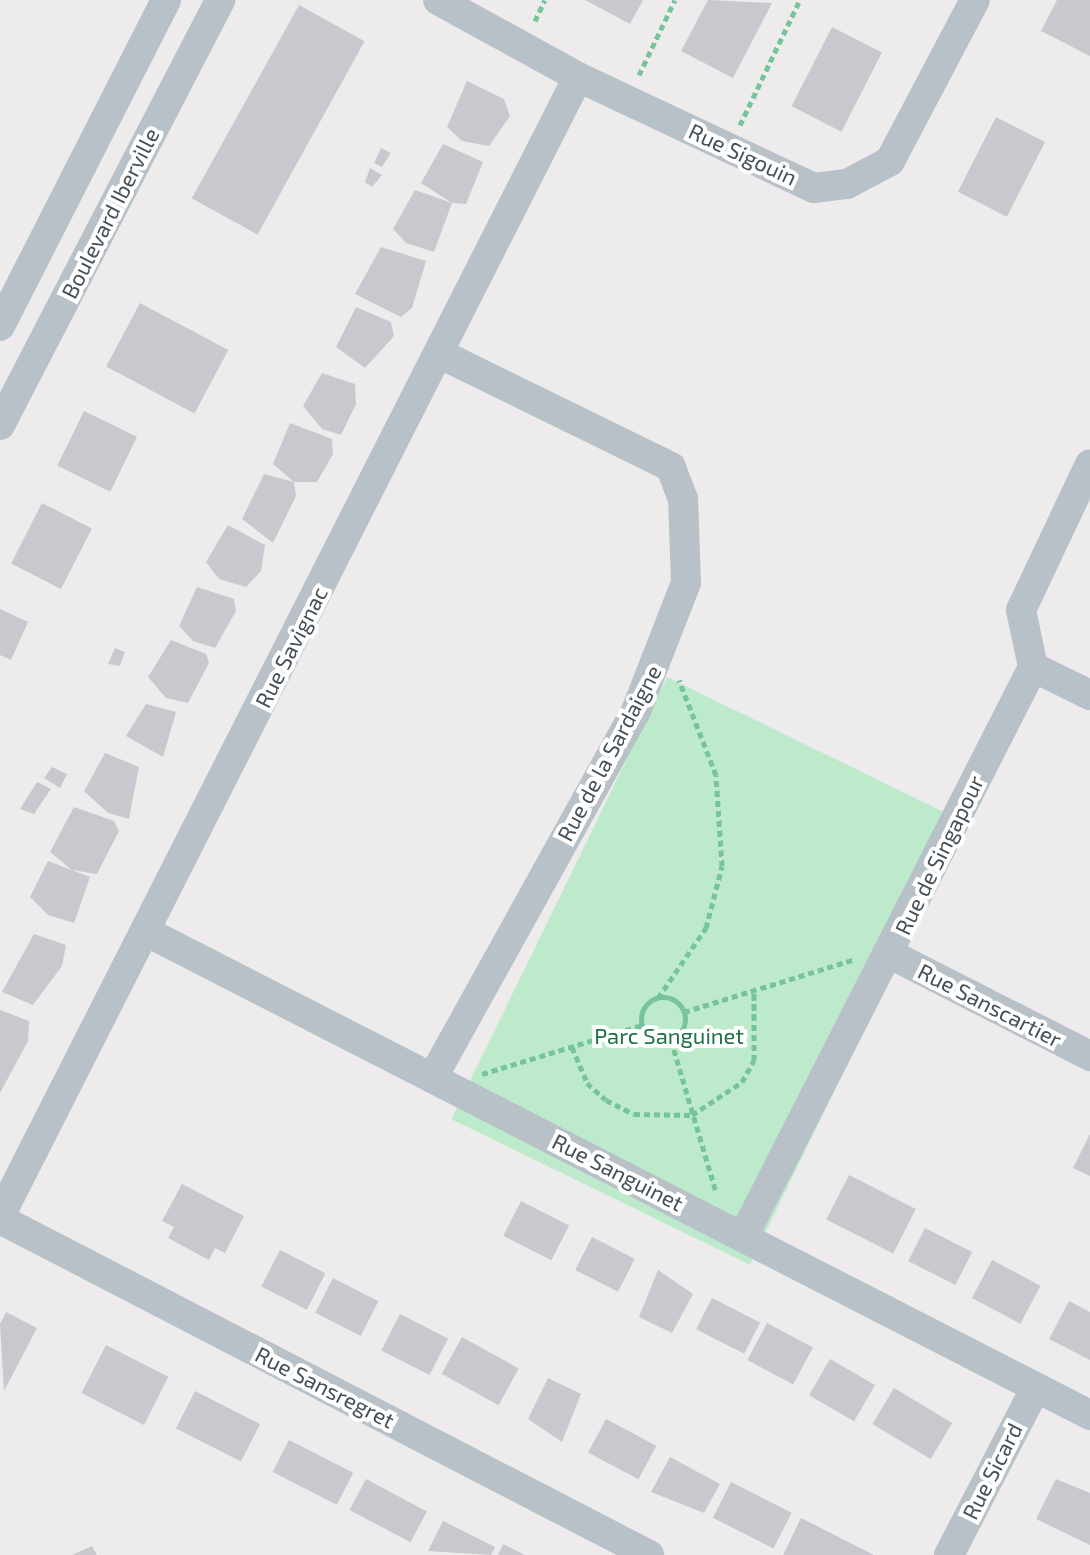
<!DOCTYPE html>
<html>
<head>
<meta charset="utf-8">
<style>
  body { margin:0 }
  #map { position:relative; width:1090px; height:1555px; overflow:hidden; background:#eeebec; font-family:"Exo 2",sans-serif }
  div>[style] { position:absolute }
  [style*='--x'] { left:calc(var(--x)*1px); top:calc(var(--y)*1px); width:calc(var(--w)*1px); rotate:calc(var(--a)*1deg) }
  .green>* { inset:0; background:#bceacb; transform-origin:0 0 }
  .building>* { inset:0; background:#c7c9ce; transform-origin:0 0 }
  .path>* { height:5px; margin-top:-2.5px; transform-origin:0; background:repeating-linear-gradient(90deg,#77c49a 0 6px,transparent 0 10px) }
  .path>.ring { margin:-2.5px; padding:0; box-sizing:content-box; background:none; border:5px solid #77c49a; border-radius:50% }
  .minor>* { height:30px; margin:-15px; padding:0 15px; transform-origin:15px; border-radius:15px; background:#b8c1c7 }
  span { translate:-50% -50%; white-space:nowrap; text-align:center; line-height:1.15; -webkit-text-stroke:8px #fff; paint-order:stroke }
  .street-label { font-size:22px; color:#465057 }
  .park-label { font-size:22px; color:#1e7142 }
</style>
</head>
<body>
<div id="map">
  <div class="green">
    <i style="left:667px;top:677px;width:332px;height:492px;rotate:26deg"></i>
  </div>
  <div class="building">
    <i style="clip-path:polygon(585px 0,643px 0,630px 24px)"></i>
    <i style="clip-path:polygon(708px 0,772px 3px,733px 78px,681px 51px)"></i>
    <i style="clip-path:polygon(1057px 0,1090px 0,1090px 56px,1041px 31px)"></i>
    <i style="left:299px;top:5px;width:75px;height:221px;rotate:29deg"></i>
    <i style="left:832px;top:27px;width:56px;height:89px;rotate:27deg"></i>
    <i style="clip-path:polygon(467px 81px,504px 99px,510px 116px,489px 146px,462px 141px,447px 127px)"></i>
    <i style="left:996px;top:117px;width:55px;height:84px;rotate:27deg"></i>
    <i style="clip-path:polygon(443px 144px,483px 162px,466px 204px,452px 203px,434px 252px,406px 243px,393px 229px,415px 190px,452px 203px,421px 183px)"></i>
    <i style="clip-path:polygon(381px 148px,391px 153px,382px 167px,374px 163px)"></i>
    <i style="clip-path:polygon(370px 168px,382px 175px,372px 187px,365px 182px)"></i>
    <i style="clip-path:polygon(381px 247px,426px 261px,412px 308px,401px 317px,355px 294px)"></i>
    <i style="left:140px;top:303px;width:100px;height:72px;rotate:28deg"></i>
    <i style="clip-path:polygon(356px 307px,391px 322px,394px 336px,365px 368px,336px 347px)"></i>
    <i style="clip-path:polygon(322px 373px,355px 384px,356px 404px,341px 435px,322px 429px,303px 406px)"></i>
    <i style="left:84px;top:411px;width:59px;height:61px;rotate:26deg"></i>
    <i style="clip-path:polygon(290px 423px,332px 439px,333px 454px,317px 482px,294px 482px,273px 464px)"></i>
    <i style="clip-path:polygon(264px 474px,294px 482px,296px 496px,273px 543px,242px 519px)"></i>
    <i style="left:42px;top:503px;width:56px;height:68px;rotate:27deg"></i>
    <i style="clip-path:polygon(228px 525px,265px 545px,261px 571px,246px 587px,219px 579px,206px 562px)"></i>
    <i style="clip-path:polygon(197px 587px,234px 599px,236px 611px,215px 648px,193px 641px,179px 626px)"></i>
    <i style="clip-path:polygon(0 609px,28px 622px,11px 660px,0 655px)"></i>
    <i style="clip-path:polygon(171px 640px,206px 654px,209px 663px,188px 703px,166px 698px,148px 677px)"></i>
    <i style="clip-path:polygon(115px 648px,125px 652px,120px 666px,108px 664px)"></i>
    <i style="clip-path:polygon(146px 704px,176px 712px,163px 757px,126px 736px)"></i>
    <i style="clip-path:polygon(105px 753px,139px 767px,129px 819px,108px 813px,84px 791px)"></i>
    <i style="clip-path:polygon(52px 767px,67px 774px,60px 788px,44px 778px)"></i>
    <i style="clip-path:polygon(37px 782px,51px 789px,34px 814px,20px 809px)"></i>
    <i style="clip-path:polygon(74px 807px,114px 821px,119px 831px,97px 874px,72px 870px,50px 852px)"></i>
    <i style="clip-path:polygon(48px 861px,90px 877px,74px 923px,48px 915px,30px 897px)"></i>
    <i style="clip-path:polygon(34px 934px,66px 945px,62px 966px,33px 1005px,2px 992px)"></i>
    <i style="clip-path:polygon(0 1010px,29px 1021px,28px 1041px,0 1093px)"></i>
    <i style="clip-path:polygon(1090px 1134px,1090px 1176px,1073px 1168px)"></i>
    <i style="left:849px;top:1175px;width:75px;height:50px;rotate:27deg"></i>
    <i style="clip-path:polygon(182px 1184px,244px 1216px,225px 1253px,215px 1248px,209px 1260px,168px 1238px,174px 1227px,162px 1221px)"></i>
    <i style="left:521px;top:1201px;width:54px;height:39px;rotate:27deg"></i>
    <i style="left:925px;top:1228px;width:53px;height:37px;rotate:27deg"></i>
    <i style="left:592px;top:1237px;width:48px;height:37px;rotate:27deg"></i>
    <i style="left:280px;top:1250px;width:51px;height:41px;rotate:27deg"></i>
    <i style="left:992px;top:1260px;width:55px;height:43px;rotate:28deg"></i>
    <i style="clip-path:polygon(658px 1270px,693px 1294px,672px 1333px,639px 1317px)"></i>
    <i style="left:333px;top:1278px;width:51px;height:39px;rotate:27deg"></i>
    <i style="left:712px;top:1298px;width:54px;height:35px;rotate:27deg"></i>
    <i style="clip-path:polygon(1069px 1301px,1090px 1312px,1090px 1360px,1049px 1339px)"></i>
    <i style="clip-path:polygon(6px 1312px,37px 1328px,4px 1391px,0 1324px)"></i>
    <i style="left:400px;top:1314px;width:54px;height:41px;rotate:27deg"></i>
    <i style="left:767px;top:1323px;width:52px;height:42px;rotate:28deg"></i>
    <i style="left:462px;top:1337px;width:65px;height:42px;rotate:29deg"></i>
    <i style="left:106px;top:1345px;width:70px;height:54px;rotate:27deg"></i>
    <i style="left:830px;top:1359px;width:52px;height:42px;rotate:30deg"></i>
    <i style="clip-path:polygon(548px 1378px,581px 1394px,562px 1442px,528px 1419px)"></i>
    <i style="left:894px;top:1388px;width:68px;height:42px;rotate:31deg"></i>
    <i style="left:195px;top:1391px;width:73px;height:42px;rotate:27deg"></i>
    <i style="left:606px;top:1419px;width:57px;height:38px;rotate:28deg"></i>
    <i style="left:289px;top:1440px;width:72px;height:36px;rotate:27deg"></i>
    <i style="clip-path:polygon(670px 1457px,720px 1484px,704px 1513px,651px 1492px)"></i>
    <i style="left:366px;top:1479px;width:69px;height:35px;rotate:28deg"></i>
    <i style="clip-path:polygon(1056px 1479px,1090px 1493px,1090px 1545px,1036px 1519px)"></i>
    <i style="left:731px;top:1482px;width:68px;height:40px;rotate:27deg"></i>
    <i style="clip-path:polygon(801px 1518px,874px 1555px,783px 1555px)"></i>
    <i style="clip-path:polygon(443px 1521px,495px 1547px,491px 1555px,428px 1551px)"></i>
    <i style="clip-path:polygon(503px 1544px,525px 1555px,498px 1555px)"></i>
    <i style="clip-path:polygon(92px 1546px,97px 1555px,72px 1555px)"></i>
  </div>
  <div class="path">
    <i style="--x:535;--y:21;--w:23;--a:-65"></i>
    <i style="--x:639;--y:75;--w:83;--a:-64.4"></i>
    <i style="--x:740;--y:125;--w:139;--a:-64.4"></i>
    <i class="ring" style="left:641px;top:997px;width:39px;height:39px"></i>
    <i style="--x:658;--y:998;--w:85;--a:-55.6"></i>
    <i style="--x:706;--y:928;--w:64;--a:-75.5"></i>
    <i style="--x:722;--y:866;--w:91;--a:-93.8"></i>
    <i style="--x:716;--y:775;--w:102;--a:-111.3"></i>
    <i style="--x:684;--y:1012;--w:179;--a:-17.2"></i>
    <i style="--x:671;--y:1040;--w:159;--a:73.5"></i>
    <i style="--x:572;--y:1047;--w:39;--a:67"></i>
    <i style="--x:587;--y:1083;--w:25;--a:42"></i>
    <i style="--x:606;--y:1100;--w:31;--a:27"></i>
    <i style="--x:634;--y:1114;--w:58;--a:1"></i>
    <i style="--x:692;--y:1115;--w:60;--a:-33.4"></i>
    <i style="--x:742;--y:1082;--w:25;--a:-61"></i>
    <i style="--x:754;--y:1060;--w:70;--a:-90"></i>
    <i style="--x:482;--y:1074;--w:167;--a:-17"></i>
  </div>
  <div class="minor">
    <i style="--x:438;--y:0;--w:160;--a:28.8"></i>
    <i style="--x:578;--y:77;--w:261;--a:25.2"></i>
    <i style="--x:814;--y:188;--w:33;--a:-7"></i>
    <i style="--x:847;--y:184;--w:49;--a:-28.1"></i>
    <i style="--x:890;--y:161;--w:182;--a:-62.2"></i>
    <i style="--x:0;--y:326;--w:366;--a:-63"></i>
    <i style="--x:0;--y:425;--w:479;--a:-62.6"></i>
    <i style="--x:1033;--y:667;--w:64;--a:26.2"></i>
    <i style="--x:145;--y:931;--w:1062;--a:27.12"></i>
    <i style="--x:890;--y:954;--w:225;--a:27"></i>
    <i style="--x:433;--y:1077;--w:419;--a:-61"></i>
    <i style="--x:636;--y:711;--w:137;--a:-68.7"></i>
    <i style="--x:686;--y:583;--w:84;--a:-92"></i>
    <i style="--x:683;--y:499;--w:34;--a:-111"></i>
    <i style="--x:671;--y:467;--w:255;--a:-153.9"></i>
    <i style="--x:0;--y:1216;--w:1277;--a:-63.09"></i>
    <i style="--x:0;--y:1219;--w:731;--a:27.37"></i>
    <i style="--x:743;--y:1237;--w:640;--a:-63.03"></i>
    <i style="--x:1033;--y:667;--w:58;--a:-101.9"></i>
    <i style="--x:1021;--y:610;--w:161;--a:-64.7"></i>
    <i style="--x:949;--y:1555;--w:189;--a:-62.6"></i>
  </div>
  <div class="street-label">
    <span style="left:743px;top:154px;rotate:25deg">Rue Sigouin</span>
    <span style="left:110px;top:213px;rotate:-63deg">Boulevard Iberville</span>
    <span style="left:291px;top:647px;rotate:-63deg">Rue Savignac</span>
    <span style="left:609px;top:753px;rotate:-62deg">Rue de la Sardaigne</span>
    <span style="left:939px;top:855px;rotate:-64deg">Rue de Singapour</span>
    <span style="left:990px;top:1005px;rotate:27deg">Rue Sanscartier</span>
    <span style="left:618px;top:1172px;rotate:27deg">Rue Sanguinet</span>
    <span style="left:325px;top:1387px;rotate:27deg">Rue Sansregret</span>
    <span style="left:992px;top:1471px;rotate:-63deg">Rue Sicard</span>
  </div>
  <div class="park-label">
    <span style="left:669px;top:1036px">Parc Sanguinet</span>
  </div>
</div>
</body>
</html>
